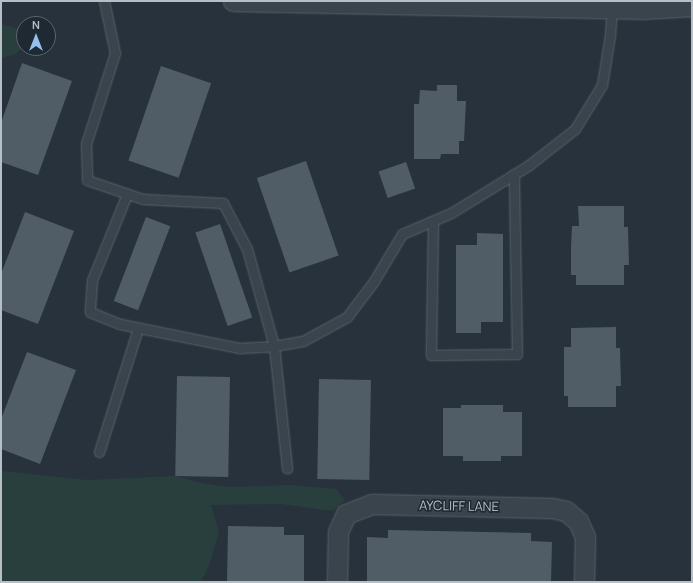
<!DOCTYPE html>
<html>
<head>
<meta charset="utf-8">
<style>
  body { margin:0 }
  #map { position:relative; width:693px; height:583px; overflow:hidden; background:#27323c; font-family:Manrope,sans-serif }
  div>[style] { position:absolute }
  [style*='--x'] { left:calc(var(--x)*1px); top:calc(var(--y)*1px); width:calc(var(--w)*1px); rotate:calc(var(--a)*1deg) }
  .green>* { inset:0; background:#293f3e }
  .building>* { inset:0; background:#505d67; transform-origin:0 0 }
  .roads { filter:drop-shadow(0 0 1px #58626b) drop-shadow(0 0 1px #58626b) }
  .lane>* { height:9px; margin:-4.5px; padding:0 4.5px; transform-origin:4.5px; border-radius:4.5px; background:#3a444d }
  .street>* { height:19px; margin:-9.5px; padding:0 9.5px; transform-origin:9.5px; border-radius:9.5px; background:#3a444d }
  span { translate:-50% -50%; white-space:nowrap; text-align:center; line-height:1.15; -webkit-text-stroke:3px #1f2932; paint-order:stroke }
  .street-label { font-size:13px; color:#b6bfc8 }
  .frame { position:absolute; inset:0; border:2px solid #b6bfc8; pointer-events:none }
  .north { position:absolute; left:16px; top:16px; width:40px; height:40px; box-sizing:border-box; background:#1f2932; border:1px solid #5b656e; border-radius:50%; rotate:0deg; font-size:11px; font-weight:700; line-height:16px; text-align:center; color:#b6bfc8 }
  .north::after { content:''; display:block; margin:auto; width:14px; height:18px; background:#94c0ef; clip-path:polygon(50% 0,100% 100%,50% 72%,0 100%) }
</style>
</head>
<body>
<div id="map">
  <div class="green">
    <i style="clip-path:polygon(1px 24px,16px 28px,24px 34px,24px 47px,15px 54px,1px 58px)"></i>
    <i style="clip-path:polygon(1px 471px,88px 480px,176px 476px,201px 483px,229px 487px,291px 485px,336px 489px,345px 500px,333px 511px,281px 504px,211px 505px,219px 532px,210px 563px,201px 582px,1px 582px)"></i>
  </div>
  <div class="building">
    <i style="clip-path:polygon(22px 63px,72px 81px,38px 175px,1px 162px,1px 123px)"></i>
    <i style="left:161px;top:66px;width:53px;height:100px;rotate:19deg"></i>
    <i style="clip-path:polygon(437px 85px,457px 85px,457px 101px,466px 101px,464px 141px,459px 141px,459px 154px,441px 154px,440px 159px,414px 159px,414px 104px,419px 104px,420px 90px,437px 91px)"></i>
    <i style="left:306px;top:161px;width:100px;height:52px;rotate:71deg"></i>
    <i style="left:406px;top:162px;width:28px;height:29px;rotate:71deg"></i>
    <i style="clip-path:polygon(578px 206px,624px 206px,624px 227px,628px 227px,629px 265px,624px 265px,624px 285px,576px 285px,576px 275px,571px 275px,571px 247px,572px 226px,579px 226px)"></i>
    <i style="clip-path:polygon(25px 212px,74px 231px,38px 324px,1px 310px,1px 274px)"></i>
    <i style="left:146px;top:217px;width:26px;height:90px;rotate:21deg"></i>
    <i style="left:220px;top:224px;width:99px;height:26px;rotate:71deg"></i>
    <i style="clip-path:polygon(477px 233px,503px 234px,503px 322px,481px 322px,481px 333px,456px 333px,456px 245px,477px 245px)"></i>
    <i style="clip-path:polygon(616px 327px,616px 348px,620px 348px,621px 386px,616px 386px,616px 407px,568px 407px,568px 396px,564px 396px,564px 347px,571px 347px,571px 328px)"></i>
    <i style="clip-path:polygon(27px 352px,76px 370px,40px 464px,1px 449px,1px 419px)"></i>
    <i style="left:177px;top:376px;width:53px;height:100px;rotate:1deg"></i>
    <i style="left:319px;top:379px;width:52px;height:100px;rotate:1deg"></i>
    <i style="clip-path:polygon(461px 405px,503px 405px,503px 412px,522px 412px,522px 456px,501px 456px,501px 461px,463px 461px,463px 456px,443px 456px,443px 408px,461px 408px)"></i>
    <i style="clip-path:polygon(228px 526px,284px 527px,284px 535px,304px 535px,304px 582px,227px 582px)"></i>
    <i style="clip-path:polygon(388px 530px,531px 533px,531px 541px,552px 542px,551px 582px,367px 582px,367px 537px,388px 538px)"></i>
  </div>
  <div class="roads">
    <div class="lane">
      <i style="--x:104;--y:1;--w:53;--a:78.1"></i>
      <i style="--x:115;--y:53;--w:96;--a:107.7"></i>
      <i style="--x:86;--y:144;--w:36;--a:88"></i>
      <i style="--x:87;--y:180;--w:59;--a:18.7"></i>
      <i style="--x:143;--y:199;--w:80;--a:2.9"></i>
      <i style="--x:223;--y:203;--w:52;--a:62.4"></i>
      <i style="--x:247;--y:249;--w:101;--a:74.4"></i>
      <i style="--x:274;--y:346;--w:29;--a:-10"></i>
      <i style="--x:303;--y:341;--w:50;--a:-28.6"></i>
      <i style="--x:347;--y:317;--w:45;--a:-53.1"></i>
      <i style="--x:374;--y:281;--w:55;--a:-59.2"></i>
      <i style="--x:402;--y:234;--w:53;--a:-23.2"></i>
      <i style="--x:451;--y:213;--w:92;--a:-31.6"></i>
      <i style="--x:529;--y:165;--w:58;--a:-38"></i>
      <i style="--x:575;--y:129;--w:52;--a:-58.5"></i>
      <i style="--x:602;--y:85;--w:51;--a:-80.9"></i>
      <i style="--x:610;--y:35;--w:27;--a:-86"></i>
      <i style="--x:127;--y:194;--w:93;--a:112.1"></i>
      <i style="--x:92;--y:280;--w:32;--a:94"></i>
      <i style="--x:90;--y:312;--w:32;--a:22"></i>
      <i style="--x:120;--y:324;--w:121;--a:11.4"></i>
      <i style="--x:239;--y:348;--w:35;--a:-3"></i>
      <i style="--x:274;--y:346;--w:123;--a:83.9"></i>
      <i style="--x:433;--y:221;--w:134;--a:90.9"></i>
      <i style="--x:431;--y:355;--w:86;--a:-0.7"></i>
      <i style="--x:517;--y:354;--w:180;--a:-91"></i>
      <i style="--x:99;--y:452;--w:130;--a:-72.5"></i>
    </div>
    <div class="street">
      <i style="--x:233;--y:1;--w:408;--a:1.1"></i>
      <i style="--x:641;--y:9;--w:51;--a:-3.4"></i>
      <i style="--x:337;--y:582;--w:50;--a:-88.9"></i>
      <i style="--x:338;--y:532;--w:20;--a:-66"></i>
      <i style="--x:346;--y:514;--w:28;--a:-21"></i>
      <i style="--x:372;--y:504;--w:180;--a:1.3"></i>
      <i style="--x:552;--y:508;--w:14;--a:12"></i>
      <i style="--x:566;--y:511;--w:16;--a:40"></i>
      <i style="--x:578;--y:521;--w:17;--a:66"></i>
      <i style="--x:585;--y:537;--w:45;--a:91.3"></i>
    </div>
  </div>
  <div class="street-label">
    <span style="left:459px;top:506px;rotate:1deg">AYCLIFF LANE</span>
  </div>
  <div class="frame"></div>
  <div class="north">N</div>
</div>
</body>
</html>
